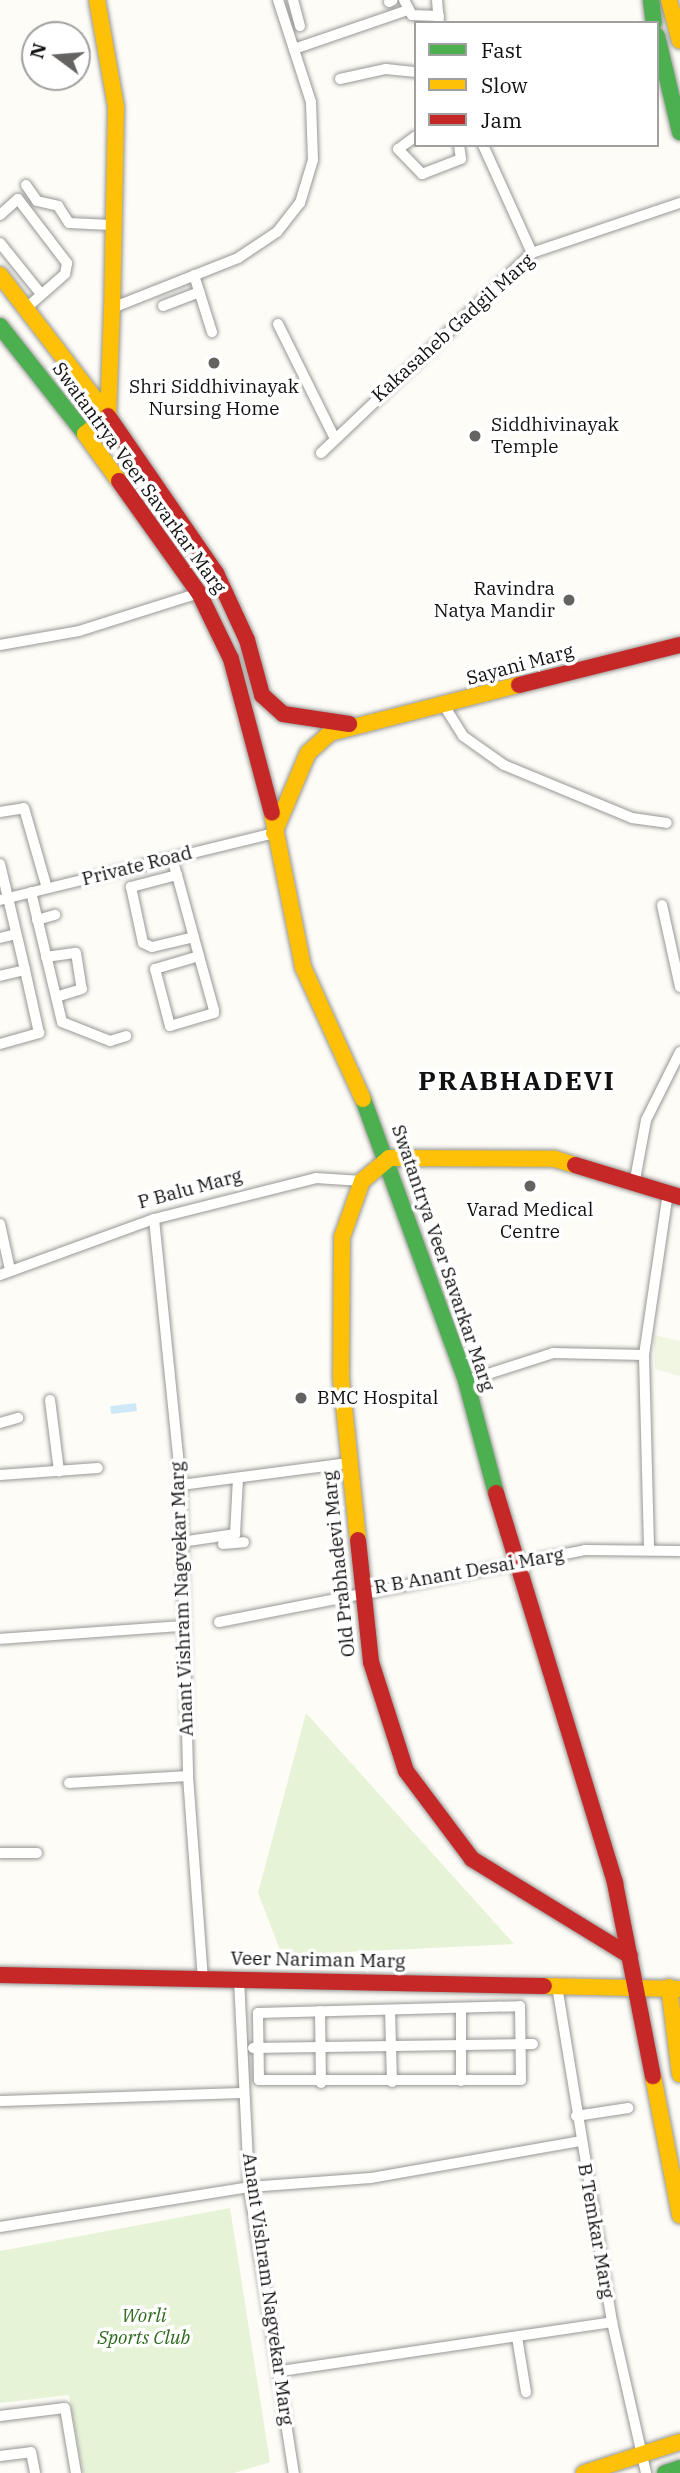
<!DOCTYPE html>
<html>
<head>
<meta charset="utf-8">
<style>
  body { margin:0 }
  #map { position:relative; width:680px; height:2473px; overflow:hidden; background:#fdfcf7; font-family:"IBM Plex Serif",serif }
  div>[style] { position:absolute }
  [style*='--x'] { left:calc(var(--x)*1px); top:calc(var(--y)*1px); width:calc(var(--w)*1px); rotate:calc(var(--a)*1deg) }
  .green>* { inset:0; background:#e7f3d7 }
  .pitch>* { inset:0; background:#f0f6e1 }
  .water>* { inset:0; background:#cde8f7; transform-origin:0 0 }
  .roads { filter:drop-shadow(0 0 2px #979795) drop-shadow(0 0 2px #979795) }
  .street>* { height:10px; margin:-5px; padding:0 5px; transform-origin:5px; border-radius:5px; background:#fffffe }
  .fast>* { height:16px; margin:-8px; padding:0 8px; transform-origin:8px; border-radius:8px; background:#4caf50 }
  .slow>* { height:16px; margin:-8px; padding:0 8px; transform-origin:8px; border-radius:8px; background:#ffc107 }
  .jam>* { height:16px; margin:-8px; padding:0 8px; transform-origin:8px; border-radius:8px; background:#c62828 }
  .dots>* { width:19px; height:19px; translate:-50% -50%; box-sizing:border-box; border:4px solid #fff; border-radius:50% }
  span { translate:-50% -50%; white-space:nowrap; text-align:center; line-height:1.15; -webkit-text-stroke:7px #fff; paint-order:stroke }
  .street-label { font-size:19px; color:#111 }
  .poi-label { font-size:19px; color:#111 }
  .left { translate:0 -50%; text-align:left }
  .right { translate:-100% -50%; text-align:right }
  .park-label { font-size:19px; color:#2f6b1f; font-style:italic }
  .district-label { font-size:26px; color:#111; font-weight:700; letter-spacing:2px }
  .legend { position:absolute; left:414px; top:21px; width:245px; height:126px; box-sizing:border-box; background:#fff; border:2px solid #a0a0a0; margin:0; padding:9px 12px; list-style:none; font-size:21px; color:#111 }
  .legend li { display:flex; align-items:center; gap:14px; height:35px }
  .legend b { width:35px; border:2px solid #a0a0a0 }
  .north { position:absolute; left:21px; top:21px; width:70px; height:70px; box-sizing:border-box; background:#fff; border:2px solid #a0a0a0; border-radius:50%; rotate:286deg; font-size:19px; font-weight:700; line-height:28px; text-align:center; color:#111 }
  .north::after { content:''; display:block; margin:auto; width:24px; height:32px; background:#646362; clip-path:polygon(50% 0,100% 100%,50% 72%,0 100%) }
</style>
</head>
<body>
<div id="map">
  <div class="green">
    <i style="clip-path:polygon(306px 1713px,514px 1944px,282px 1955px,258px 1893px)"></i>
    <i style="clip-path:polygon(230px 2208px,270px 2462px,234px 2473px,83px 2473px,69px 2395px,0 2403px,0 2251px)"></i>
  </div>
  <div class="pitch">
    <i style="clip-path:polygon(654px 1335px,680px 1341px,680px 1376px,655px 1369px)"></i>
  </div>
  <div class="water">
    <i style="left:136px;top:1403px;width:8px;height:26px;rotate:83deg"></i>
  </div>
  <div class="roads">
    <div class="street">
      <i style="--x:293;--y:0;--w:27;--a:75"></i>
      <i style="--x:404;--y:0;--w:17;--a:62"></i>
      <i style="--x:412;--y:15;--w:27;--a:2"></i>
      <i style="--x:437;--y:0;--w:23;--a:85"></i>
      <i style="--x:389;--y:2;--w:4;--a:-27"></i>
      <i style="--x:294;--y:49;--w:120;--a:-18.9"></i>
      <i style="--x:340;--y:79;--w:47;--a:-12.3"></i>
      <i style="--x:386;--y:69;--w:30;--a:6"></i>
      <i style="--x:416;--y:136;--w:22;--a:144"></i>
      <i style="--x:398;--y:149;--w:35;--a:46"></i>
      <i style="--x:422;--y:174;--w:42;--a:-21"></i>
      <i style="--x:461;--y:159;--w:14;--a:-98"></i>
      <i style="--x:483;--y:145;--w:119;--a:65.6"></i>
      <i style="--x:26;--y:185;--w:19;--a:55"></i>
      <i style="--x:37;--y:201;--w:22;--a:13"></i>
      <i style="--x:58;--y:206;--w:20;--a:57"></i>
      <i style="--x:69;--y:223;--w:42;--a:2.7"></i>
      <i style="--x:0;--y:215;--w:24;--a:-42"></i>
      <i style="--x:18;--y:199;--w:81;--a:52.6"></i>
      <i style="--x:67;--y:263;--w:11;--a:100"></i>
      <i style="--x:65;--y:274;--w:53;--a:138.8"></i>
      <i style="--x:0;--y:243;--w:65;--a:51.2"></i>
      <i style="--x:194;--y:275;--w:60;--a:72.5"></i>
      <i style="--x:163;--y:306;--w:39;--a:-21"></i>
      <i style="--x:112;--y:308;--w:136;--a:-21.6"></i>
      <i style="--x:238;--y:258;--w:47;--a:-33.7"></i>
      <i style="--x:277;--y:232;--w:37;--a:-52"></i>
      <i style="--x:300;--y:203;--w:45;--a:-73.2"></i>
      <i style="--x:313;--y:160;--w:58;--a:-92"></i>
      <i style="--x:311;--y:102;--w:107;--a:-107.9"></i>
      <i style="--x:278;--y:324;--w:128;--a:63.6"></i>
      <i style="--x:321;--y:453;--w:291;--a:-43.5"></i>
      <i style="--x:532;--y:253;--w:156;--a:-18.7"></i>
      <i style="--x:0;--y:645;--w:80;--a:-10"></i>
      <i style="--x:79;--y:631;--w:126;--a:-17.6"></i>
      <i style="--x:445;--y:707;--w:34;--a:58"></i>
      <i style="--x:463;--y:736;--w:50;--a:35.3"></i>
      <i style="--x:504;--y:765;--w:139;--a:22.5"></i>
      <i style="--x:632;--y:818;--w:35;--a:8"></i>
      <i style="--x:0;--y:812;--w:24;--a:-9"></i>
      <i style="--x:24;--y:808;--w:83;--a:74"></i>
      <i style="--x:172;--y:858;--w:18;--a:74"></i>
      <i style="--x:177;--y:875;--w:84;--a:74.8"></i>
      <i style="--x:199;--y:956;--w:56;--a:74.5"></i>
      <i style="--x:214;--y:1010;--w:3;--a:90"></i>
      <i style="--x:214;--y:1013;--w:46;--a:163.5"></i>
      <i style="--x:170;--y:1026;--w:59;--a:-104.7"></i>
      <i style="--x:155;--y:969;--w:46;--a:-16.5"></i>
      <i style="--x:0;--y:864;--w:109;--a:76.7"></i>
      <i style="--x:25;--y:970;--w:26;--a:167"></i>
      <i style="--x:177;--y:875;--w:48;--a:165.4"></i>
      <i style="--x:131;--y:887;--w:57;--a:77.9"></i>
      <i style="--x:143;--y:943;--w:10;--a:24"></i>
      <i style="--x:152;--y:947;--w:43;--a:-13.4"></i>
      <i style="--x:31;--y:892;--w:134;--a:76.6"></i>
      <i style="--x:62;--y:1022;--w:52;--a:21.6"></i>
      <i style="--x:110;--y:1041;--w:17;--a:-17"></i>
      <i style="--x:0;--y:900;--w:282;--a:-13.7"></i>
      <i style="--x:662;--y:905;--w:84;--a:77.6"></i>
      <i style="--x:37;--y:920;--w:19;--a:-16"></i>
      <i style="--x:0;--y:938;--w:16;--a:-14"></i>
      <i style="--x:46;--y:957;--w:30;--a:-8"></i>
      <i style="--x:76;--y:953;--w:36;--a:81"></i>
      <i style="--x:82;--y:989;--w:27;--a:163"></i>
      <i style="--x:0;--y:1044;--w:41;--a:-15.8"></i>
      <i style="--x:39;--y:1033;--w:65;--a:-102.5"></i>
      <i style="--x:634;--y:1185;--w:66;--a:-79.5"></i>
      <i style="--x:646;--y:1120;--w:76;--a:-63.4"></i>
      <i style="--x:154;--y:1219;--w:267;--a:84.2"></i>
      <i style="--x:181;--y:1485;--w:291;--a:88.6"></i>
      <i style="--x:188;--y:1776;--w:204;--a:85.8"></i>
      <i style="--x:0;--y:1224;--w:47;--a:77.7"></i>
      <i style="--x:0;--y:1275;--w:164;--a:-20"></i>
      <i style="--x:154;--y:1219;--w:167;--a:-14.2"></i>
      <i style="--x:316;--y:1178;--w:46;--a:3.7"></i>
      <i style="--x:466;--y:1381;--w:91;--a:-17.8"></i>
      <i style="--x:553;--y:1353;--w:91;--a:1.3"></i>
      <i style="--x:50;--y:1400;--w:72;--a:82.8"></i>
      <i style="--x:0;--y:1423;--w:19;--a:-16"></i>
      <i style="--x:0;--y:1475;--w:98;--a:-4.1"></i>
      <i style="--x:181;--y:1485;--w:169;--a:-7.5"></i>
      <i style="--x:181;--y:1542;--w:55;--a:-8.4"></i>
      <i style="--x:235;--y:1534;--w:56;--a:-86.9"></i>
      <i style="--x:223;--y:1544;--w:21;--a:-5"></i>
      <i style="--x:649;--y:1547;--w:192;--a:-91.5"></i>
      <i style="--x:644;--y:1355;--w:164;--a:-81.6"></i>
      <i style="--x:219;--y:1622;--w:373;--a:-11.1"></i>
      <i style="--x:585;--y:1550;--w:95;--a:0.6"></i>
      <i style="--x:0;--y:1639;--w:182;--a:-4.1"></i>
      <i style="--x:69;--y:1783;--w:119;--a:-3.4"></i>
      <i style="--x:0;--y:1853;--w:37;--a:0"></i>
      <i style="--x:239;--y:1979;--w:208;--a:87.2"></i>
      <i style="--x:249;--y:2187;--w:290;--a:81.1"></i>
      <i style="--x:557;--y:1986;--w:340;--a:80.7"></i>
      <i style="--x:612;--y:2322;--w:155;--a:77.3"></i>
      <i style="--x:520;--y:2006;--w:74;--a:89.2"></i>
      <i style="--x:521;--y:2080;--w:262;--a:180"></i>
      <i style="--x:259;--y:2080;--w:67;--a:-90.9"></i>
      <i style="--x:258;--y:2013;--w:262;--a:-1.5"></i>
      <i style="--x:461;--y:2008;--w:73;--a:90"></i>
      <i style="--x:390;--y:2010;--w:72;--a:88.4"></i>
      <i style="--x:320;--y:2011;--w:72;--a:89.2"></i>
      <i style="--x:253;--y:2048;--w:280;--a:-0.8"></i>
      <i style="--x:0;--y:2101;--w:244;--a:-1.9"></i>
      <i style="--x:576;--y:2116;--w:53;--a:-8.7"></i>
      <i style="--x:0;--y:2227;--w:252;--a:-9.1"></i>
      <i style="--x:249;--y:2187;--w:122;--a:-4.2"></i>
      <i style="--x:371;--y:2178;--w:213;--a:-10"></i>
      <i style="--x:517;--y:2337;--w:56;--a:80.7"></i>
      <i style="--x:281;--y:2371;--w:335;--a:-8.4"></i>
      <i style="--x:0;--y:2416;--w:65;--a:-7"></i>
      <i style="--x:65;--y:2408;--w:66;--a:80.4"></i>
      <i style="--x:0;--y:2456;--w:31;--a:-7"></i>
      <i style="--x:31;--y:2452;--w:21;--a:79"></i>
    </div>
    <div class="fast">
      <i style="--x:651;--y:0;--w:23;--a:83"></i>
      <i style="--x:657;--y:36;--w:99;--a:76.5"></i>
      <i style="--x:0;--y:326;--w:137;--a:51.8"></i>
      <i style="--x:363;--y:1099;--w:300;--a:69.9"></i>
      <i style="--x:466;--y:1381;--w:116;--a:75"></i>
      <i style="--x:665;--y:2473;--w:16;--a:-18"></i>
    </div>
    <div class="slow">
      <i style="--x:97;--y:0;--w:109;--a:79.9"></i>
      <i style="--x:116;--y:107;--w:201;--a:91.1"></i>
      <i style="--x:112;--y:308;--w:108;--a:92.1"></i>
      <i style="--x:108;--y:416;--w:29;--a:142"></i>
      <i style="--x:85;--y:434;--w:58;--a:54.1"></i>
      <i style="--x:669;--y:0;--w:42;--a:75"></i>
      <i style="--x:0;--y:275;--w:178;--a:52.5"></i>
      <i style="--x:272;--y:813;--w:157;--a:78.6"></i>
      <i style="--x:303;--y:967;--w:145;--a:65.6"></i>
      <i style="--x:274;--y:833;--w:87;--a:-67"></i>
      <i style="--x:308;--y:753;--w:30;--a:-42"></i>
      <i style="--x:330;--y:733;--w:195;--a:-14.3"></i>
      <i style="--x:358;--y:1540;--w:164;--a:-96"></i>
      <i style="--x:341;--y:1377;--w:140;--a:-89.6"></i>
      <i style="--x:342;--y:1237;--w:59;--a:-70.3"></i>
      <i style="--x:362;--y:1181;--w:35;--a:-40"></i>
      <i style="--x:389;--y:1158;--w:166;--a:0.3"></i>
      <i style="--x:555;--y:1159;--w:21;--a:17"></i>
      <i style="--x:544;--y:1986;--w:136;--a:1.3"></i>
      <i style="--x:669;--y:1987;--w:88;--a:82.8"></i>
      <i style="--x:653;--y:2076;--w:142;--a:79"></i>
      <i style="--x:584;--y:2473;--w:101;--a:-17.9"></i>
    </div>
    <div class="jam">
      <i style="--x:108;--y:416;--w:191;--a:55.5"></i>
      <i style="--x:216;--y:573;--w:74;--a:65.2"></i>
      <i style="--x:247;--y:640;--w:57;--a:74.7"></i>
      <i style="--x:262;--y:695;--w:28;--a:42"></i>
      <i style="--x:283;--y:714;--w:67;--a:8.6"></i>
      <i style="--x:119;--y:481;--w:138;--a:54.5"></i>
      <i style="--x:199;--y:593;--w:73;--a:64.1"></i>
      <i style="--x:231;--y:659;--w:159;--a:75.1"></i>
      <i style="--x:519;--y:685;--w:166;--a:-14"></i>
      <i style="--x:575;--y:1165;--w:110;--a:16.9"></i>
      <i style="--x:496;--y:1493;--w:408;--a:73"></i>
      <i style="--x:615;--y:1883;--w:197;--a:78.9"></i>
      <i style="--x:358;--y:1540;--w:123;--a:83.9"></i>
      <i style="--x:371;--y:1662;--w:114;--a:72.2"></i>
      <i style="--x:406;--y:1771;--w:110;--a:53.1"></i>
      <i style="--x:472;--y:1859;--w:185;--a:31.5"></i>
      <i style="--x:0;--y:1975;--w:544;--a:1.16"></i>
    </div>
  </div>
  <div class="dots">
    <i style="left:214px;top:363px;background:#646362"></i>
    <i style="left:475px;top:436px;background:#646362"></i>
    <i style="left:569px;top:600px;background:#646362"></i>
    <i style="left:530px;top:1186px;background:#646362"></i>
    <i style="left:301px;top:1398px;background:#646362"></i>
  </div>
  <div class="street-label">
    <span style="left:453px;top:328px;rotate:-42deg">Kakasaheb Gadgil Marg</span>
    <span style="left:139px;top:478px;rotate:54deg">Swatantrya Veer Savarkar Marg</span>
    <span style="left:520px;top:665px;rotate:-15deg">Sayani Marg</span>
    <span style="left:137px;top:866px;rotate:-14deg">Private Road</span>
    <span style="left:190px;top:1189px;rotate:-15deg">P Balu Marg</span>
    <span style="left:443px;top:1258px;rotate:71deg">Swatantrya Veer Savarkar Marg</span>
    <span style="left:339px;top:1564px;rotate:-96deg">Old Prabhadevi Marg</span>
    <span style="left:469px;top:1571px;rotate:-10deg">R B Anant Desai Marg</span>
    <span style="left:182px;top:1599px;rotate:-92deg">Anant Vishram Nagvekar Marg</span>
    <span style="left:318px;top:1960px;rotate:1deg">Veer Nariman Marg</span>
    <span style="left:596px;top:2231px;rotate:80deg">B Temkar Marg</span>
    <span style="left:268px;top:2289px;rotate:82deg">Anant Vishram Nagvekar Marg</span>
  </div>
  <div class="poi-label">
    <span style="left:214px;top:398px">Shri Siddhivinayak<br>Nursing Home</span>
    <span class="left" style="left:491px;top:436px">Siddhivinayak<br>Temple</span>
    <span class="right" style="left:555px;top:600px">Ravindra<br>Natya Mandir</span>
    <span style="left:530px;top:1221px">Varad Medical<br>Centre</span>
    <span class="left" style="left:317px;top:1398px">BMC Hospital</span>
  </div>
  <div class="park-label">
    <span style="left:144px;top:2327px">Worli<br>Sports Club</span>
  </div>
  <div class="district-label">
    <span style="left:517px;top:1081px">PRABHADEVI</span>
  </div>
  <ul class="legend">
  <li><b style="height:9px;background:#4caf50"></b>Fast</li>
  <li><b style="height:9px;background:#ffc107"></b>Slow</li>
  <li><b style="height:9px;background:#c62828"></b>Jam</li>
  </ul>
  <div class="north">N</div>
</div>
</body>
</html>
